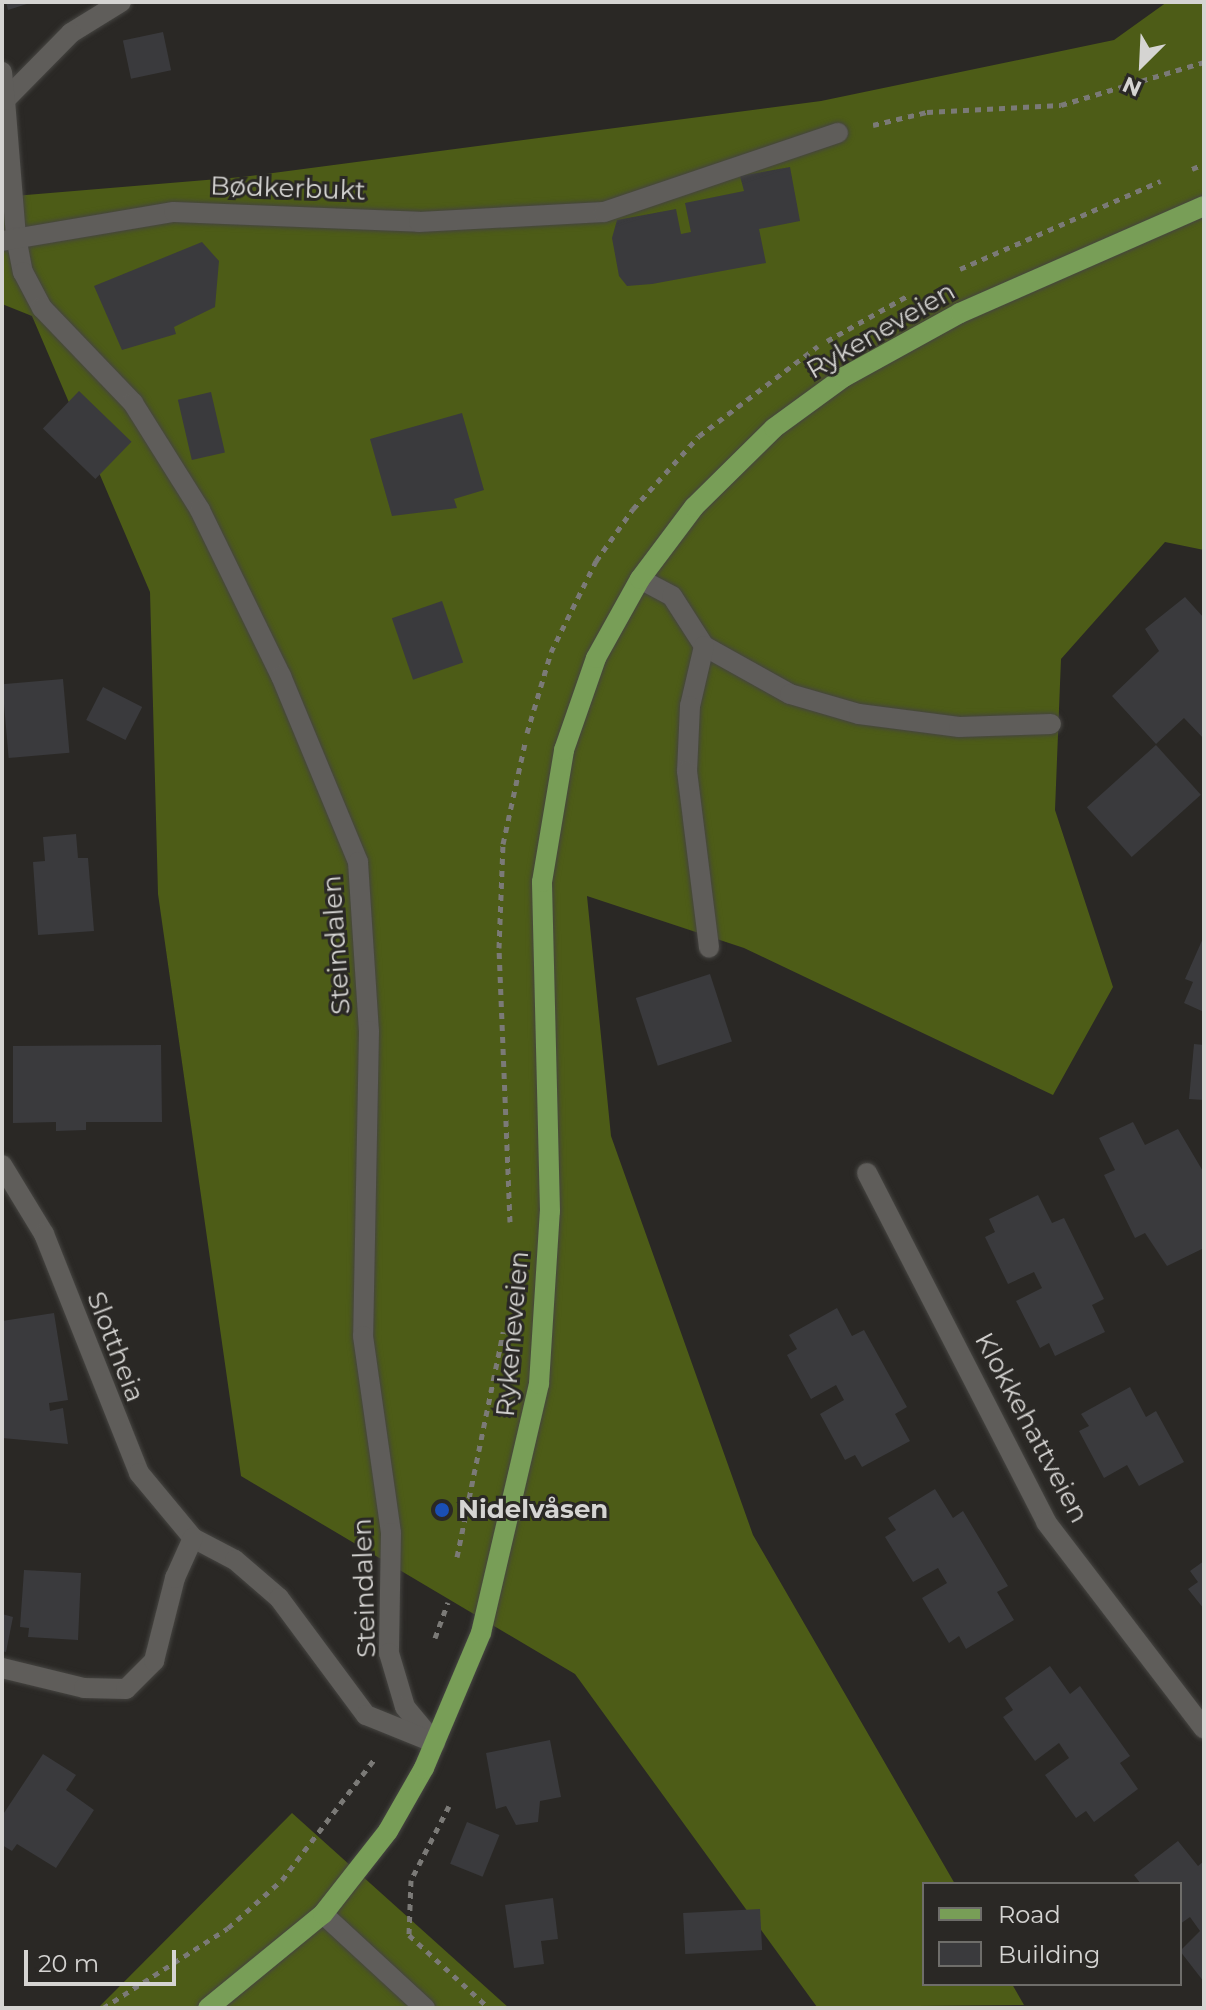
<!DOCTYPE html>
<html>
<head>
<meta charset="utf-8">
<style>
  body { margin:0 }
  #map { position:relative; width:1206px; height:2010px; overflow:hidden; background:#2a2825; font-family:Montserrat,sans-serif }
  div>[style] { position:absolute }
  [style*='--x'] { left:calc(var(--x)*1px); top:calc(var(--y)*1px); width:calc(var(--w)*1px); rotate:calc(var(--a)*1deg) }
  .forest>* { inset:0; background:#4d5c17 }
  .building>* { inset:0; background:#3a3a3d; transform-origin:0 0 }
  .path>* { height:5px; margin-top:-2.5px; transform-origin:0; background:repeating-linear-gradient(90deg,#7b7a77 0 6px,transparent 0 12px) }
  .roads { filter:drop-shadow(0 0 2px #454441) drop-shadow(0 0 2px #454441) }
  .minor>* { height:20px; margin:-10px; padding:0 10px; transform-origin:10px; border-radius:10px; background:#5f5d5a }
  .major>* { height:20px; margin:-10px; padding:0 10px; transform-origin:10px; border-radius:10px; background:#789e57 }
  .dots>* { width:22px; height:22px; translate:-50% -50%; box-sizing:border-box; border:4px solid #2a2825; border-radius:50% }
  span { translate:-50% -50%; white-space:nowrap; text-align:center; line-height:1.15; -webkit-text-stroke:6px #2a2825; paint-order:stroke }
  .street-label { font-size:26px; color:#d5d4d2 }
  .poi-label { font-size:26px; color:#d5d4d2; font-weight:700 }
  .left { translate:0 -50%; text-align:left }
  .frame { position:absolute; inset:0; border:4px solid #d5d4d2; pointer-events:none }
  .legend { position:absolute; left:922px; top:1882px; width:260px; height:104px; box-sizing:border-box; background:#2a2825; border:2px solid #6e6d6a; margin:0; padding:10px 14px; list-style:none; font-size:24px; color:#d5d4d2 }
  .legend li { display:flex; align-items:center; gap:16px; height:40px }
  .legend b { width:40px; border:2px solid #6e6d6a }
  .north { position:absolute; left:1102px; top:24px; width:80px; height:80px; -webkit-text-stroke:6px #2a2825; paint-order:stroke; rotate:204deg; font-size:22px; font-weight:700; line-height:32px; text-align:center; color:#d5d4d2 }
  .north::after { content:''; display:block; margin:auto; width:28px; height:36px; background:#d5d4d2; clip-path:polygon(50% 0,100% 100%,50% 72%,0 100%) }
  .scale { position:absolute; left:24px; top:1950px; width:152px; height:36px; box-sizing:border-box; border:4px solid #d5d4d2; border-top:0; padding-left:10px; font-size:24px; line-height:28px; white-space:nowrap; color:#d5d4d2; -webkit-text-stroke:6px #2a2825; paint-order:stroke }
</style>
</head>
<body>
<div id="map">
  <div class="forest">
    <i style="clip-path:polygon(1167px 2px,1204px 2px,1204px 550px,1165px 542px,1061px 659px,1055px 810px,1113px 987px,1053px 1095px,744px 948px,587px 896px,611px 1136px,753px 1535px,955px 1884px,924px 1884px,924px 1984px,1012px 1984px,1024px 2005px,817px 2007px,575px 1674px,241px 1476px,158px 894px,150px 592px,32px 316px,2px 304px,2px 197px,242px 177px,821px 101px,1114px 40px)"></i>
    <i style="clip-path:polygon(292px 1813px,509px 2008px,98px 2008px)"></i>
  </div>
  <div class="building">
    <i style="clip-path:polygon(6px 2px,30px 2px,30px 3px,8px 10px)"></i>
    <i style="left:163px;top:32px;width:39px;height:41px;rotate:78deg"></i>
    <i style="clip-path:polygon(790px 167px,800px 221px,759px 229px,766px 263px,652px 284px,627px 286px,619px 276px,612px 238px,617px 220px,676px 209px,681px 234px,691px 232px,685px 203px,744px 191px,740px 176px)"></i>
    <i style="clip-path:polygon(202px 242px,219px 261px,215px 307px,174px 327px,176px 334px,122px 350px,94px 286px)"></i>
    <i style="left:79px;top:391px;width:73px;height:52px;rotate:44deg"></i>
    <i style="left:211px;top:392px;width:62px;height:34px;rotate:77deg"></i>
    <i style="clip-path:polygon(462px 413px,484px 490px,454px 499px,457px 508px,392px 516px,370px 439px)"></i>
    <i style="clip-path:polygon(1185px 597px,1204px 618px,1204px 739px,1184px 718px,1156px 744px,1112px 696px,1159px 651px,1145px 629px)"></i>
    <i style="left:442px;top:601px;width:65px;height:53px;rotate:71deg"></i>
    <i style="left:63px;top:679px;width:74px;height:61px;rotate:85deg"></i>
    <i style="left:103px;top:687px;width:44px;height:37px;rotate:27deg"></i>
    <i style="left:1156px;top:745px;width:67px;height:93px;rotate:48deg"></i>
    <i style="clip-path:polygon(76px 834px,78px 858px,88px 858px,94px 931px,38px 935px,33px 862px,45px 861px,43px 837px)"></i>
    <i style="clip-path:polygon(1204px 936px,1204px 1012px,1184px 1003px,1193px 982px,1185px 979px)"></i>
    <i style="left:710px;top:974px;width:71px;height:78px;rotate:72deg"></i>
    <i style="clip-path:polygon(1194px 1044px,1204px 1045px,1204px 1100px,1189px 1099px)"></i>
    <i style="clip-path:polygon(161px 1045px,162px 1122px,86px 1122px,86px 1130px,56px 1131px,56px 1122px,13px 1123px,13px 1046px)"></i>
    <i style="clip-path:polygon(1133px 1122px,1145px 1145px,1178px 1129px,1204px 1173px,1204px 1248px,1167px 1266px,1145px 1233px,1135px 1238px,1104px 1175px,1115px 1170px,1099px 1138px)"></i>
    <i style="clip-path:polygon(1038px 1195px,1052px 1223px,1064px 1218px,1104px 1299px,1092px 1305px,1105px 1332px,1055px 1356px,1049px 1343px,1040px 1348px,1016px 1301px,1042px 1288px,1034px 1272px,1008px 1284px,985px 1237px,995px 1232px,989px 1219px)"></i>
    <i style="clip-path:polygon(837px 1308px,852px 1336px,864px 1330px,907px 1407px,895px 1414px,910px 1441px,862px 1467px,855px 1455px,845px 1460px,820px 1414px,844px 1400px,836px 1385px,811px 1399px,787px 1355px,797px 1349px,789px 1335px)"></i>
    <i style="clip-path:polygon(54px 1313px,68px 1400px,49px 1403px,50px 1411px,63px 1408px,68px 1444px,2px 1438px,2px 1321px)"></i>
    <i style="clip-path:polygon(1130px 1387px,1146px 1417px,1156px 1411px,1184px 1462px,1139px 1486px,1127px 1465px,1104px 1478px,1079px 1431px,1089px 1426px,1081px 1414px)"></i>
    <i style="clip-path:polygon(935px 1489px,953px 1518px,963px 1511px,1008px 1586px,997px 1592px,1014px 1620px,966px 1649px,959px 1636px,949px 1643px,922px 1598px,947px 1583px,938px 1568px,913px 1582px,885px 1537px,896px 1530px,888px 1518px)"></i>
    <i style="clip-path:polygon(1204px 1561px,1204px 1609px,1188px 1589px,1198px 1582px,1190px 1571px)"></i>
    <i style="clip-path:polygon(24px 1570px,81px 1573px,78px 1640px,28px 1637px,29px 1628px,20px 1627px)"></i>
    <i style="clip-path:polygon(2px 1614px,13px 1617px,6px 1652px,2px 1651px)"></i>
    <i style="clip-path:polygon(1050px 1666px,1070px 1694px,1080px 1686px,1130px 1756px,1120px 1763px,1138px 1789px,1094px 1822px,1086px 1811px,1076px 1818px,1045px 1775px,1069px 1758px,1059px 1743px,1035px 1761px,1003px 1717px,1013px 1710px,1005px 1698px)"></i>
    <i style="clip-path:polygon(550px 1740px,561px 1797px,540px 1801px,538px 1822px,516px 1825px,506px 1806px,496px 1809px,486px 1753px)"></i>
    <i style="clip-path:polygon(43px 1754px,76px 1775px,66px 1790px,94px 1810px,56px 1868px,17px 1844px,12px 1851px,2px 1845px,2px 1816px)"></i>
    <i style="left:467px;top:1822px;width:35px;height:45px;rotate:22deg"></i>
    <i style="clip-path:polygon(1178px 1841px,1198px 1866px,1204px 1861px,1204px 1982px,1180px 1951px,1200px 1931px,1190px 1917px,1180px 1924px,1180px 1884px,1141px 1884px,1134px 1875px)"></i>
    <i style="clip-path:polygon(553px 1898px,558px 1939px,541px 1941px,544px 1964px,514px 1968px,505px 1905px)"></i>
    <i style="left:760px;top:1909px;width:41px;height:77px;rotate:87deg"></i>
  </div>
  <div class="path">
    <i style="--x:873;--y:125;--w:56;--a:-13.5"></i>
    <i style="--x:927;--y:112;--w:134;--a:-3"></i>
    <i style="--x:1061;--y:105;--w:149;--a:-16.7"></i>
    <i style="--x:1192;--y:169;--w:13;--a:-23"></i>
    <i style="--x:960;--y:269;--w:219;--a:-23.7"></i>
    <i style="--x:827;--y:341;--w:94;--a:-29.3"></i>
    <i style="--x:527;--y:733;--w:84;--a:-73.5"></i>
    <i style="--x:551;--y:652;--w:102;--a:-63.7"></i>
    <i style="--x:596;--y:561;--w:64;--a:-54.6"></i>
    <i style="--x:633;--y:509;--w:98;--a:-47.9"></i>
    <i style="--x:699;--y:436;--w:149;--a:-37.1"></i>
    <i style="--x:510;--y:1222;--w:274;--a:-92.3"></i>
    <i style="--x:499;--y:948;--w:104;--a:-87.8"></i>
    <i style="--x:503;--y:844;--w:103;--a:-77.7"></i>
    <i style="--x:457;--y:1557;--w:230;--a:-78.4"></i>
    <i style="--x:435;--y:1638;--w:38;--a:-70"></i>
    <i style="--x:449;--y:1806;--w:83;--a:117.2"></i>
    <i style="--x:411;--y:1880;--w:55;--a:92.1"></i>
    <i style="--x:409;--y:1935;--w:108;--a:42.4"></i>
    <i style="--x:103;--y:2008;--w:148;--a:-32.6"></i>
    <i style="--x:228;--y:1928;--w:72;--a:-41.6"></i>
    <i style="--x:282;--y:1880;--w:155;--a:-52.6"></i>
  </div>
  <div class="roads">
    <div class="minor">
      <i style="--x:121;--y:2;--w:59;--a:148.2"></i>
      <i style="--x:71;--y:33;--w:94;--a:134.6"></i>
      <i style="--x:5;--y:100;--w:137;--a:85.4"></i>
      <i style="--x:16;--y:237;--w:36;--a:79"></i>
      <i style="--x:23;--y:272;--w:41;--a:62.2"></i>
      <i style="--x:42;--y:308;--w:132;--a:46.2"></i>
      <i style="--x:133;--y:403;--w:126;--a:57.9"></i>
      <i style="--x:200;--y:510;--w:185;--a:64"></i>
      <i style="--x:281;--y:676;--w:201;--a:67.5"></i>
      <i style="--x:358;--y:862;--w:169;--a:86.3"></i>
      <i style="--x:369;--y:1031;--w:305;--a:91.1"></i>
      <i style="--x:363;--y:1336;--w:199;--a:81.9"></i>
      <i style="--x:391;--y:1533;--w:120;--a:91"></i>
      <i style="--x:389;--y:1653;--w:56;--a:73.5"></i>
      <i style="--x:405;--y:1707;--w:47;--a:50.2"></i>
      <i style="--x:2;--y:72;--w:28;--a:84"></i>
      <i style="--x:2;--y:241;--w:174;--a:-9.6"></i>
      <i style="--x:174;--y:212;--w:245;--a:2.3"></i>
      <i style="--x:419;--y:222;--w:185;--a:-3.1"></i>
      <i style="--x:604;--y:212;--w:247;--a:-18.7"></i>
      <i style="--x:640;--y:579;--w:36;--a:28"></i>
      <i style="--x:672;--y:596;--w:59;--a:57.4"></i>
      <i style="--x:704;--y:646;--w:98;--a:29.2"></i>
      <i style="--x:790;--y:694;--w:72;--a:16.2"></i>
      <i style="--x:859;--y:714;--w:101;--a:7.4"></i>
      <i style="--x:959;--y:727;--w:92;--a:-1.9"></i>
      <i style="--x:704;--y:646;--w:62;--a:103.1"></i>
      <i style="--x:690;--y:706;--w:65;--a:92.6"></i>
      <i style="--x:687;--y:771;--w:178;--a:82.9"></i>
      <i style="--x:2;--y:1165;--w:81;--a:58.7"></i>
      <i style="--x:44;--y:1234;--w:257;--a:68.3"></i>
      <i style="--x:139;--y:1473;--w:85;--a:50.3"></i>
      <i style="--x:193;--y:1538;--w:47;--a:27.6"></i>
      <i style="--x:235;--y:1560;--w:58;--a:40.8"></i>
      <i style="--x:279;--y:1598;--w:146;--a:53.4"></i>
      <i style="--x:366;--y:1715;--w:74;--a:22.1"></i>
      <i style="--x:867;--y:1173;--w:392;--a:62.8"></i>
      <i style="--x:1046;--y:1522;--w:260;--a:52.6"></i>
      <i style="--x:2;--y:1668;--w:84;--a:13.7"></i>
      <i style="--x:84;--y:1688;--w:42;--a:1.4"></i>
      <i style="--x:126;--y:1689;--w:40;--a:-45"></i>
      <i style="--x:154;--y:1661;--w:86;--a:-75.8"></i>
      <i style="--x:175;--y:1578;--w:44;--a:-65.8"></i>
      <i style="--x:323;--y:1914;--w:139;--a:42.7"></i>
    </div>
    <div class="major">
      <i style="--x:208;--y:2008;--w:149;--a:-39.3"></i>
      <i style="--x:323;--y:1914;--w:105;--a:-51.9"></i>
      <i style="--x:388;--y:1831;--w:73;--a:-60.3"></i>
      <i style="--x:424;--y:1768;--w:147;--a:-67.1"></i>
      <i style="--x:481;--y:1633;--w:256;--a:-76.9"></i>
      <i style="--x:539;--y:1384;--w:173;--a:-86.4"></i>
      <i style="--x:550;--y:1211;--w:329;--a:-91.4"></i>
      <i style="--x:542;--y:882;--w:134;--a:-80.5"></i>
      <i style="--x:564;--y:750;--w:97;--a:-70.8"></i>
      <i style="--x:596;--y:658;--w:90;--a:-60.9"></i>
      <i style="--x:640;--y:579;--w:90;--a:-53.1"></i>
      <i style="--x:694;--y:507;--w:112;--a:-44.6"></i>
      <i style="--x:774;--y:428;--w:87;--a:-36.1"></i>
      <i style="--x:844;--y:377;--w:132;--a:-28.9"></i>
      <i style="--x:960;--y:313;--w:266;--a:-23.7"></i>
    </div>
  </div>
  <div class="dots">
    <i style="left:442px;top:1510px;background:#1a4fb4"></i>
  </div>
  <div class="street-label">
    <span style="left:288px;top:189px;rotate:2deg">Bødkerbukt</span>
    <span style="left:881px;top:331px;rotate:-30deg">Rykeneveien</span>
    <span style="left:337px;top:945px;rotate:-94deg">Steindalen</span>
    <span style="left:513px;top:1334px;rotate:-85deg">Rykeneveien</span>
    <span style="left:115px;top:1347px;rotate:69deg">Slottheia</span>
    <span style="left:1031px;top:1428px;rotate:62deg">Klokkehattveien</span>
    <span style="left:365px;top:1588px;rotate:-92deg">Steindalen</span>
  </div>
  <div class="poi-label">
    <span class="left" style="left:458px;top:1510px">Nidelvåsen</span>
  </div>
  <div class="frame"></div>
  <ul class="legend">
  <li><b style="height:10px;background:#789e57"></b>Road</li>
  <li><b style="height:22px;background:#3a3a3d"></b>Building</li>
  </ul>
  <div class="north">N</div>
  <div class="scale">20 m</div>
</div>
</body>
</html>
